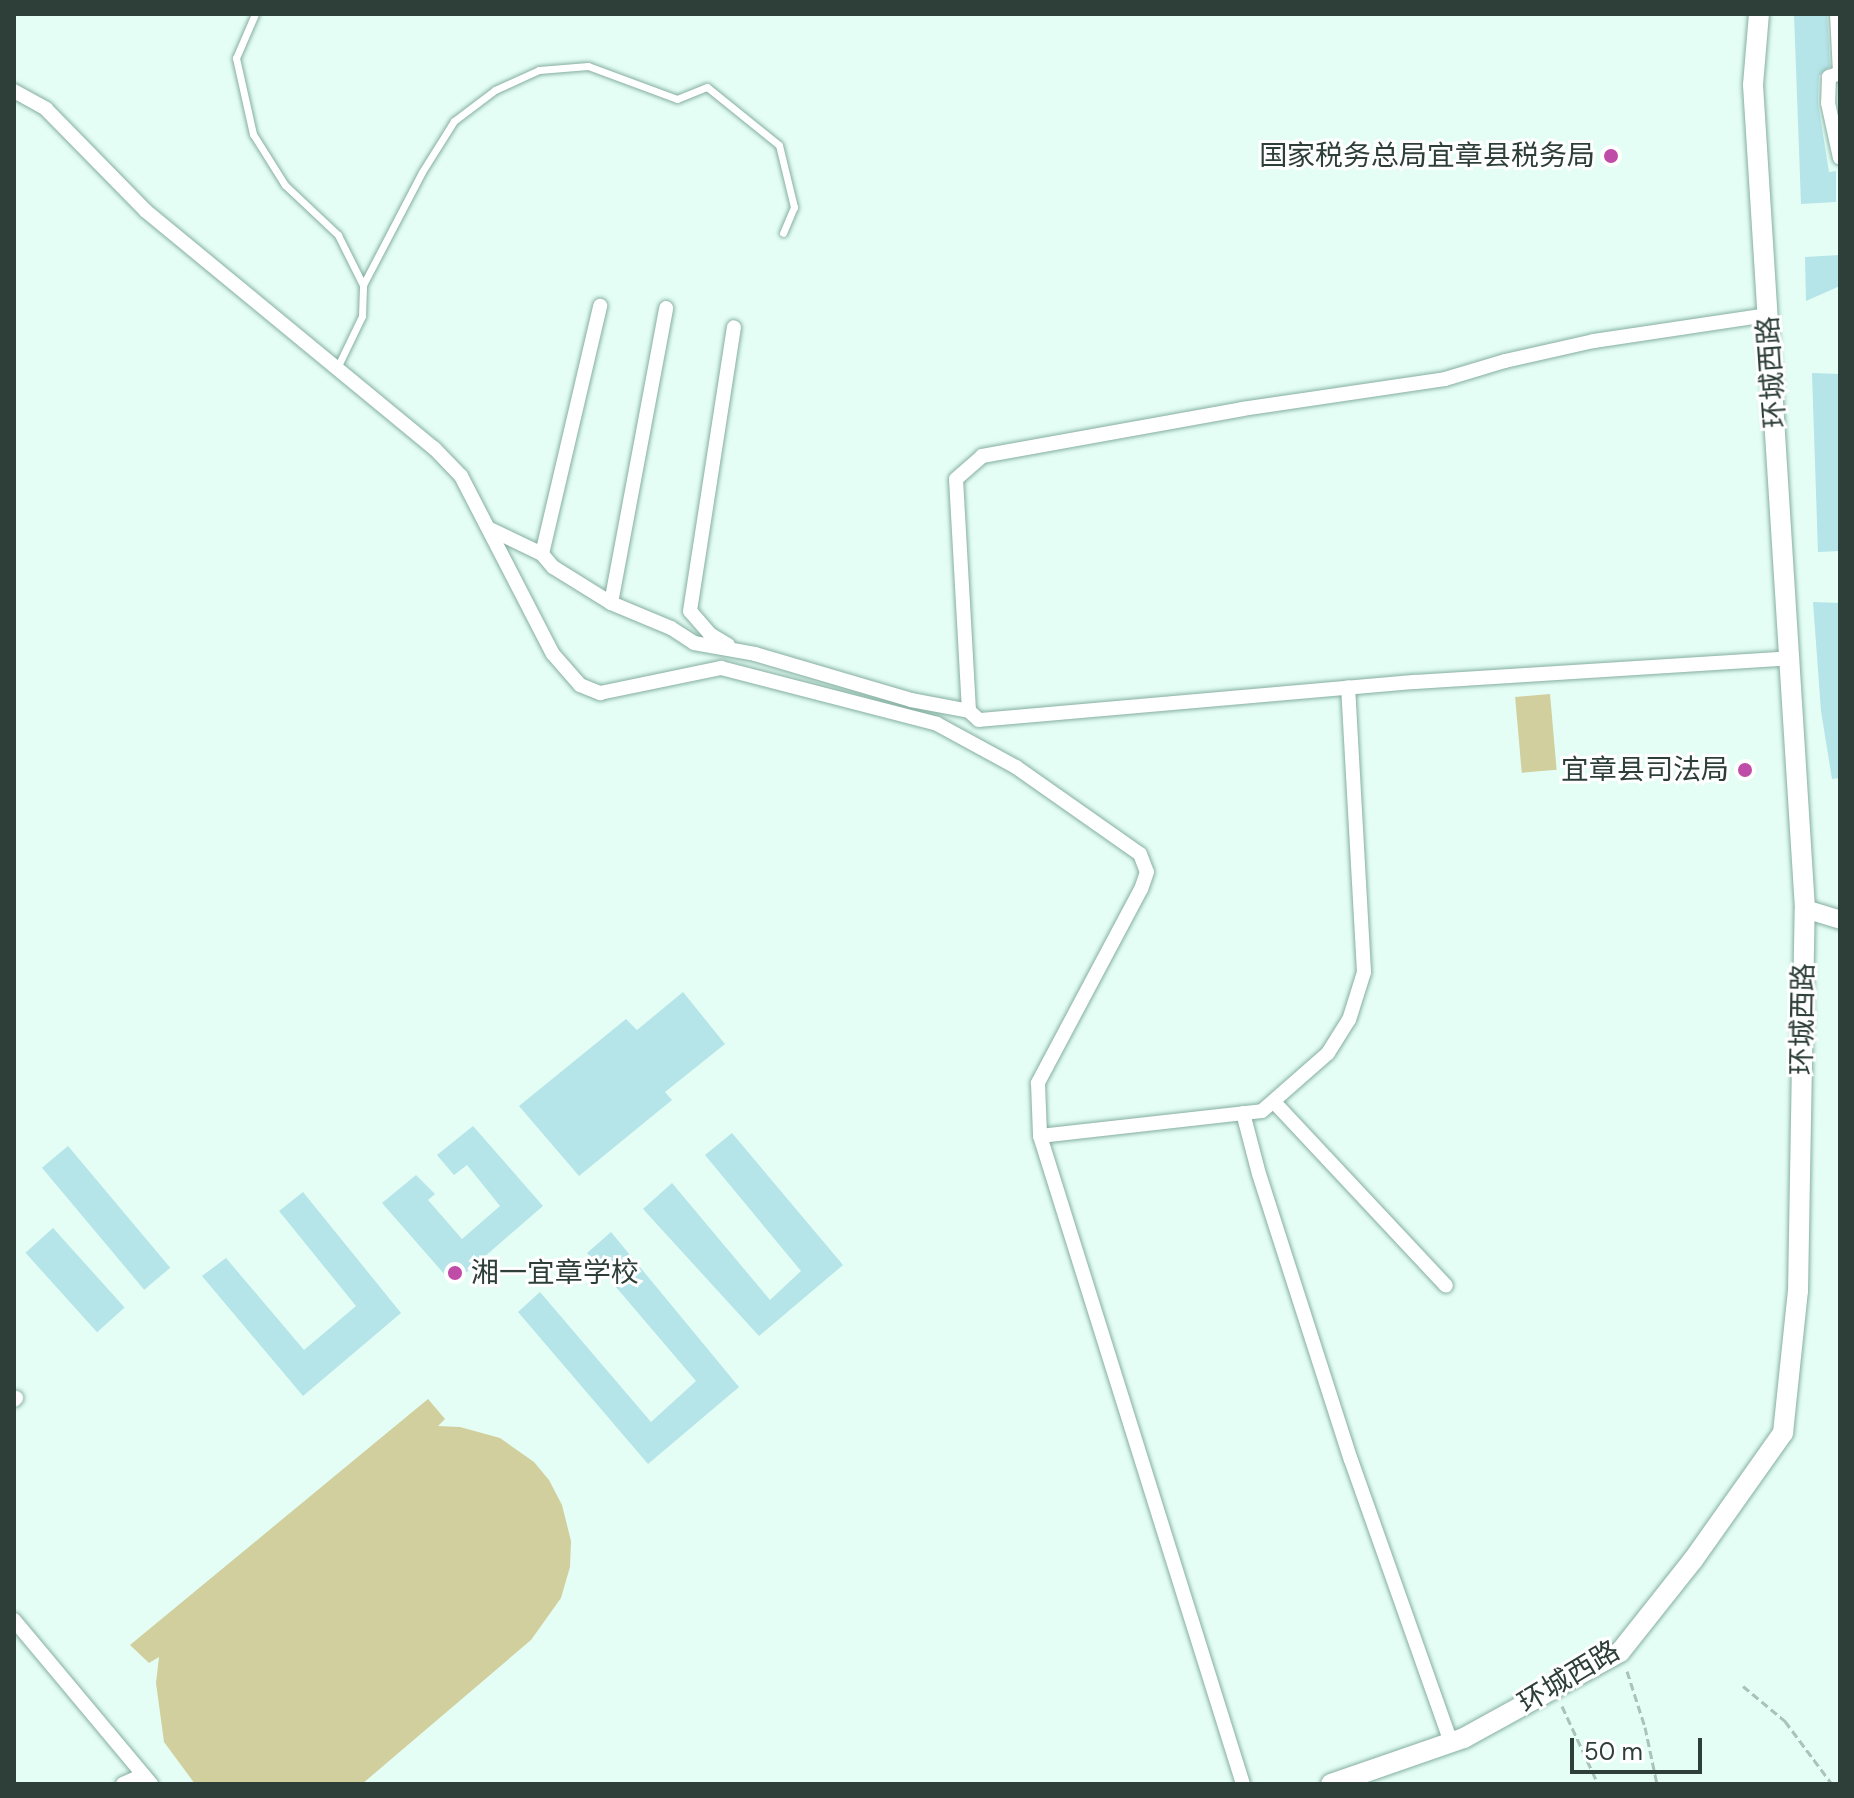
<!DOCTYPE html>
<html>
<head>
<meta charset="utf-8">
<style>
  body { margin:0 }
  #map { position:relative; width:1854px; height:1798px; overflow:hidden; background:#e4fef5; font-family:"DM Sans","Noto Sans SC",sans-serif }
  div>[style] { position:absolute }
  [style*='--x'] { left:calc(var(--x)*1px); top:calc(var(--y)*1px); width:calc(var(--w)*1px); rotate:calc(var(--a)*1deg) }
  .green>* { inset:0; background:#d0cf9d; transform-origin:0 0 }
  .building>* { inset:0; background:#b5e4e9; transform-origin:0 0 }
  .path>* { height:3px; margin-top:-1.5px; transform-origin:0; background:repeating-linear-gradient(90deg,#abc2ba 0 8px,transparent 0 12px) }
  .roads { filter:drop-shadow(0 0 2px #85aea0) drop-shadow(0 0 2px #85aea0) }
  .service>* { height:7px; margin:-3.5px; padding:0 3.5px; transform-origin:3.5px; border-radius:3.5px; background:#fff }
  .minor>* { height:14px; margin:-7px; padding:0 7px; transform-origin:7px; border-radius:7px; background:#fff }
  .tertiary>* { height:18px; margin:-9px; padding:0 9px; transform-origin:9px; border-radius:9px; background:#fff }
  .secondary>* { height:20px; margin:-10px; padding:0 10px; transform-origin:10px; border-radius:10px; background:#fff }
  .dots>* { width:22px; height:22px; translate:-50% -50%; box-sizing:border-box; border:4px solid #fff; border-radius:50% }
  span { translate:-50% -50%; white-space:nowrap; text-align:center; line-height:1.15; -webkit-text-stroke:6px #fff; paint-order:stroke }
  .poi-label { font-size:28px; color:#2e3f39 }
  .right { translate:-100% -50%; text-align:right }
  .left { translate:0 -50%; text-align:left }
  .street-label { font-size:28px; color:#2e3f39 }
  .frame { position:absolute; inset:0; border:16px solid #2e3f39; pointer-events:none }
  .scale { position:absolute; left:1570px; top:1738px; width:132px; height:36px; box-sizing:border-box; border:4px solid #2e3f39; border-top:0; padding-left:10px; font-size:24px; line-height:28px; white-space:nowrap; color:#2e3f39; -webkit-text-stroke:6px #fff; paint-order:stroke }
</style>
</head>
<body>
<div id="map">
  <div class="green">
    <i style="left:1550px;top:694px;width:76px;height:35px;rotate:85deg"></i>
    <i style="clip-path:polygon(428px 1399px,445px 1419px,438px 1426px,460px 1427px,500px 1438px,534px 1462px,549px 1480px,562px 1505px,571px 1541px,570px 1567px,561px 1598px,531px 1640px,362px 1784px,195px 1784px,164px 1742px,156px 1683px,159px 1657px,149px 1663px,130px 1645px)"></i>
  </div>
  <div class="building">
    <i style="clip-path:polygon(1794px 14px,1827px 14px,1830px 66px,1819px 76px,1818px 103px,1829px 172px,1836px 171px,1836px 202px,1801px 204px)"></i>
    <i style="clip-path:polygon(1840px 255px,1840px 286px,1806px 301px,1805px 257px)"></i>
    <i style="clip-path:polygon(1812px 373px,1840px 374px,1840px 551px,1818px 552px)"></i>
    <i style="clip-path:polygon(1813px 602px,1840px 603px,1840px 778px,1832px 779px,1821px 711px)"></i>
    <i style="clip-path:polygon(683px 992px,725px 1044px,665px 1092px,672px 1100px,579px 1176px,519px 1106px,626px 1019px,637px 1030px)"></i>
    <i style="clip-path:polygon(473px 1126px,543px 1206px,453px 1284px,382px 1203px,416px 1175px,435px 1194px,428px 1200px,462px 1239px,500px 1206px,467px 1165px,454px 1175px,437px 1155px)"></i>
    <i style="clip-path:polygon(732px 1133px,843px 1265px,759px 1336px,643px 1209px,672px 1183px,770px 1300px,801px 1271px,705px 1155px)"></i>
    <i style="left:68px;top:1146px;width:159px;height:34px;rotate:50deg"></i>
    <i style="clip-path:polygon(303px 1192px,401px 1313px,303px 1396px,202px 1276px,226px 1258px,304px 1350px,356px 1306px,279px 1211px)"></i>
    <i style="left:53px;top:1228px;width:107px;height:37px;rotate:48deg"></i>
    <i style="clip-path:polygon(611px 1232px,739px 1387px,648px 1464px,518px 1312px,540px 1292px,651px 1422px,696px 1381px,587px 1253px)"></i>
  </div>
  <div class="path">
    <i style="--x:1627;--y:1671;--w:59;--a:72.2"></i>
    <i style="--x:1645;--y:1727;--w:58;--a:78.1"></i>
    <i style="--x:1743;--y:1686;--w:55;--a:39.8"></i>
    <i style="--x:1785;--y:1721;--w:79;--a:53.3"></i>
    <i style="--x:1562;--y:1706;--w:86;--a:65.2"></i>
  </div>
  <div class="roads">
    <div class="service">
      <i style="--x:255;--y:14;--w:48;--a:113.4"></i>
      <i style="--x:236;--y:58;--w:78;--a:77.4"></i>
      <i style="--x:253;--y:134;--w:60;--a:57.9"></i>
      <i style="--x:285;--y:185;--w:73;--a:43.3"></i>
      <i style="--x:338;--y:235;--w:56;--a:63.4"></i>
      <i style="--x:337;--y:368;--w:58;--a:-64.3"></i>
      <i style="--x:362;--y:316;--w:31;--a:-88"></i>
      <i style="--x:363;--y:285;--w:127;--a:-62.4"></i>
      <i style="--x:422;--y:172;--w:60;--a:-57.9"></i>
      <i style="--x:454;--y:121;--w:51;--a:-37.1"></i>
      <i style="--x:495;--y:90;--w:48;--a:-24.4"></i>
      <i style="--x:539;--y:70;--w:49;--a:-4.7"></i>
      <i style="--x:588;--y:66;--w:95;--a:20.3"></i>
      <i style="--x:677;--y:99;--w:32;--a:-22"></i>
      <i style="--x:707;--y:87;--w:92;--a:38.9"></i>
      <i style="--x:779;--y:145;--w:64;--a:76.4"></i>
      <i style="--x:794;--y:207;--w:28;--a:113"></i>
    </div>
    <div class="minor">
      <i style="--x:1837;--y:14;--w:59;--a:87.1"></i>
      <i style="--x:1840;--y:73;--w:12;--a:160"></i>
      <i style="--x:1829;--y:77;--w:26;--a:92"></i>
      <i style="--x:1828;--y:103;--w:56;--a:77.7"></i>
      <i style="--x:14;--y:91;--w:37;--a:29"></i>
      <i style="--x:46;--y:109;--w:143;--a:45.6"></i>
      <i style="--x:146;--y:211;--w:373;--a:39.5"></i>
      <i style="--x:434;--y:448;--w:39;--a:46"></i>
      <i style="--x:461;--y:476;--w:200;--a:62.7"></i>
      <i style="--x:553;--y:654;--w:41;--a:48.9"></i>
      <i style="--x:580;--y:685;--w:22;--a:22"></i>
      <i style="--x:600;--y:693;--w:124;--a:-11.7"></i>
      <i style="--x:721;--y:668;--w:223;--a:14.5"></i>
      <i style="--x:937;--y:724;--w:90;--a:28.6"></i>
      <i style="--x:1016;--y:767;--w:151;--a:35.1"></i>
      <i style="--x:1140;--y:854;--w:19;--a:69"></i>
      <i style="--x:1147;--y:872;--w:18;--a:109"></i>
      <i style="--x:1141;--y:889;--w:220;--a:118"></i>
      <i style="--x:1038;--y:1083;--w:53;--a:87.8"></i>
      <i style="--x:490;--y:529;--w:58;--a:25.7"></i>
      <i style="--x:542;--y:554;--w:17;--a:50"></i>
      <i style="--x:553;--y:567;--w:68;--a:31.8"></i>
      <i style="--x:611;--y:603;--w:65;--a:22.6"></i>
      <i style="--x:671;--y:628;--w:27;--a:33"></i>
      <i style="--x:694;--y:643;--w:62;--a:10.2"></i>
      <i style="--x:755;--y:654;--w:163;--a:16.4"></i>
      <i style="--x:911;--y:700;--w:59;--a:10.7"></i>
      <i style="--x:969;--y:711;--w:13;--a:42"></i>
      <i style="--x:979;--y:720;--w:437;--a:-5"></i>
      <i style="--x:1414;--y:682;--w:378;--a:-3.6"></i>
      <i style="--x:542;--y:554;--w:255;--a:-76.8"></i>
      <i style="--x:611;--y:603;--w:300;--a:-79.4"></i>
      <i style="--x:728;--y:645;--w:21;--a:-149"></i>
      <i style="--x:710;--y:634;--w:30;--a:-131"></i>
      <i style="--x:690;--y:611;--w:287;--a:-81.2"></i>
      <i style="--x:969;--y:711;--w:232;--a:-93.2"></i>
      <i style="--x:956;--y:479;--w:35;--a:-41"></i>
      <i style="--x:982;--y:456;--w:264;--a:-10.2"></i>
      <i style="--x:1242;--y:409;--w:205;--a:-8.4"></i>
      <i style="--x:1445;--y:379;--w:63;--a:-16.7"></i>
      <i style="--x:1505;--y:361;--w:91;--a:-12.7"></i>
      <i style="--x:1594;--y:341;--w:176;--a:-8.5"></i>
      <i style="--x:1275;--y:1103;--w:250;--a:46.9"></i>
      <i style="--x:1243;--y:1113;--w:63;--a:75.3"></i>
      <i style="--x:1259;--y:1174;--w:300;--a:72.2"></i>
      <i style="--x:1351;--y:1460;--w:299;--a:70.5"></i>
      <i style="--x:14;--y:1400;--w:3;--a:-45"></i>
      <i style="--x:14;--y:1620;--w:214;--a:50.1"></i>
      <i style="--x:123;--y:1784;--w:22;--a:-24"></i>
      <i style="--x:1243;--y:1784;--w:679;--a:-107.39"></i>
      <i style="--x:1040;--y:1136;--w:223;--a:-6.4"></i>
      <i style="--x:1262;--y:1111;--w:88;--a:-41.3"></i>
      <i style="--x:1328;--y:1053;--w:39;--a:-58"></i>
      <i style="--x:1349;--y:1020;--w:50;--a:-72.6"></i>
      <i style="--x:1364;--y:972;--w:285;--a:-93.2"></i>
    </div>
    <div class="tertiary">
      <i style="--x:1805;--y:909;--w:37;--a:17"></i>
    </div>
    <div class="secondary">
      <i style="--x:1331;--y:1784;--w:141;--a:-19.1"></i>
      <i style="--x:1464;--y:1738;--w:178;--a:-28.9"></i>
      <i style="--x:1620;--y:1652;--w:117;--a:-51.6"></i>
      <i style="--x:1693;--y:1560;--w:156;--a:-54.7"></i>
      <i style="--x:1783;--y:1433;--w:143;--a:-84"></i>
      <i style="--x:1798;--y:1291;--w:382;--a:-89"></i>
      <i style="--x:1805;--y:909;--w:826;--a:-93.61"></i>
      <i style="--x:1753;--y:85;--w:71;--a:-85.2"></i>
    </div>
  </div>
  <div class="dots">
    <i style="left:1611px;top:156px;background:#bf4da7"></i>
    <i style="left:1745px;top:770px;background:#bf4da7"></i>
    <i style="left:455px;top:1273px;background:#bf4da7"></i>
  </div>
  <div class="poi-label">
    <span class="right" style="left:1595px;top:156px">国家税务总局宜章县税务局</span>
    <span class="right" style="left:1729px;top:770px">宜章县司法局</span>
    <span class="left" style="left:471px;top:1273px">湘一宜章学校</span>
  </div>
  <div class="street-label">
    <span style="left:1772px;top:372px;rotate:-94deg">环城西路</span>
    <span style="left:1803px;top:1019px;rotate:-89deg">环城西路</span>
    <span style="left:1569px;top:1677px;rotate:-31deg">环城西路</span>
  </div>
  <div class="frame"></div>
  <div class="scale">50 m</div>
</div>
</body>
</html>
